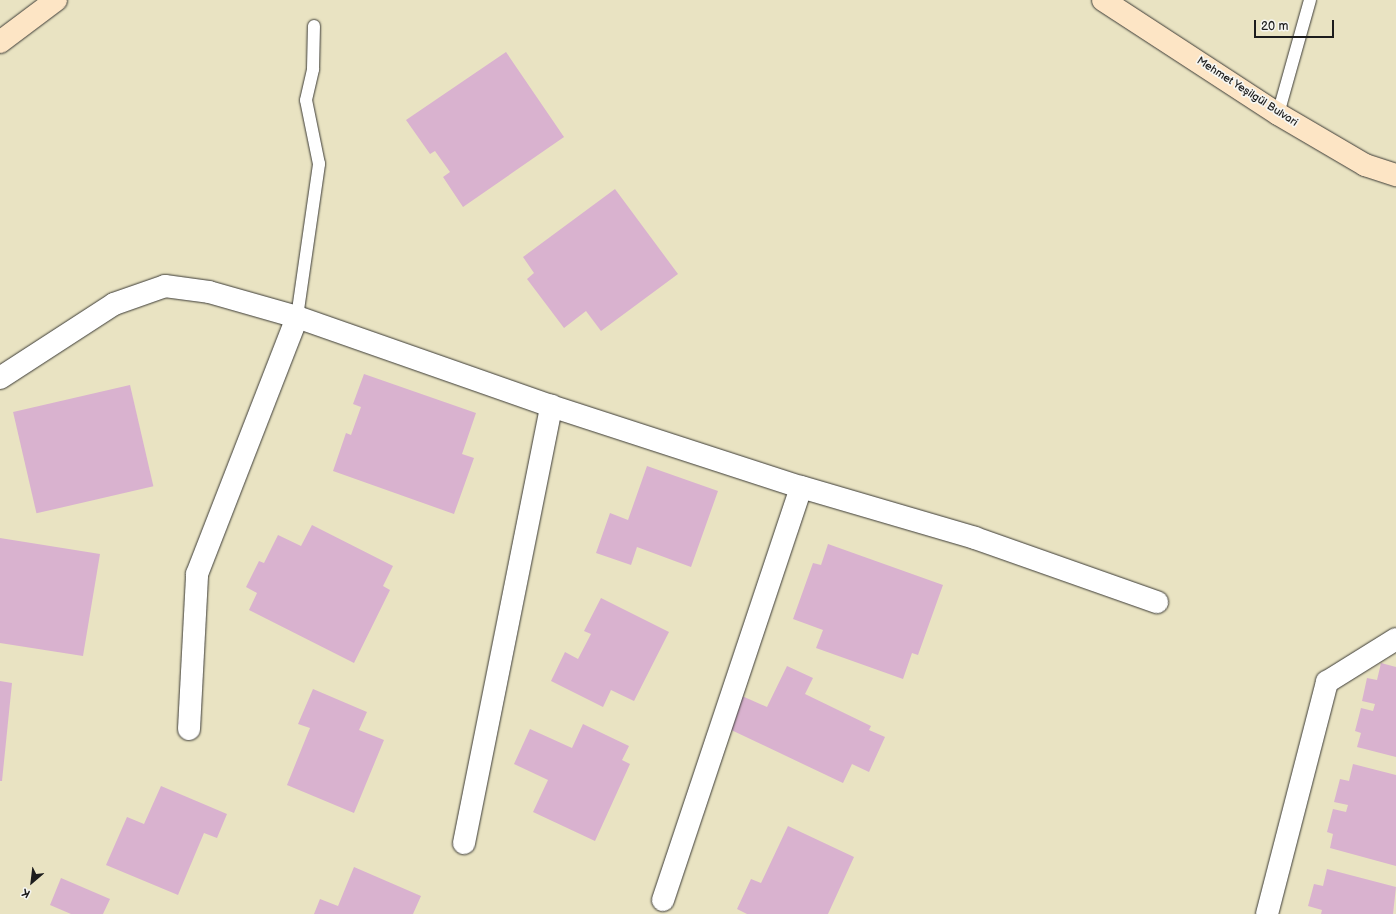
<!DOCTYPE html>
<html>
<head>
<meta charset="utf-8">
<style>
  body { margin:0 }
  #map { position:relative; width:1396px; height:914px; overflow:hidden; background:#e9e3c2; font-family:"Balsamiq Sans",sans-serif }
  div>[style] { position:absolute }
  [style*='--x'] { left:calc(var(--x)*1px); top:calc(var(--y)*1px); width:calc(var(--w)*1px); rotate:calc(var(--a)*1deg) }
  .building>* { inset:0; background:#d9b2cf; transform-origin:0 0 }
  .roads { filter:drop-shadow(0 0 1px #3b3a35) drop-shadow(0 0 1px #3b3a35) }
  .lane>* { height:12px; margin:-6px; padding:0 6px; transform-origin:6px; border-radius:6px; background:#fff }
  .street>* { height:22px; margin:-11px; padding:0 11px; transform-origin:11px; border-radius:11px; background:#fff }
  .secondary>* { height:22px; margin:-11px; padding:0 11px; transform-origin:11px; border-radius:11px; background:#fde5c5 }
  span { translate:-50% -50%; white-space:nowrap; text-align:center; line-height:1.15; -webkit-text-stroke:3.5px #f6f6f2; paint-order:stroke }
  .street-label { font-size:11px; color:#1c1c1c }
  .north { position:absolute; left:12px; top:862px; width:40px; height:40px; -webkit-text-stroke:3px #f6f6f2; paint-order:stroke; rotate:208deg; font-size:11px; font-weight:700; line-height:16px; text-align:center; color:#1c1c1c }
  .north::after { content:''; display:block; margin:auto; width:14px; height:18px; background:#1c1c1c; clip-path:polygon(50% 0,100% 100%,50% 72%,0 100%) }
  .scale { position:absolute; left:1254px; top:20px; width:80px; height:18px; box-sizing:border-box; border:2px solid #1c1c1c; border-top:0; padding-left:5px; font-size:12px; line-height:14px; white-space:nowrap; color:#1c1c1c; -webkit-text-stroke:3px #f6f6f2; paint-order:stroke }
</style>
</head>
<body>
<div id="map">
  <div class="building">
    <i style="clip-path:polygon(506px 52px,564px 137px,463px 207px,443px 177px,450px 172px,435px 151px,430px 154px,406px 120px)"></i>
    <i style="clip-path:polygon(615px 189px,678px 274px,601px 331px,586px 311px,564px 328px,527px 279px,534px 273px,523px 257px)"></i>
    <i style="clip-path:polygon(364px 374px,476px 413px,462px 454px,474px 458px,454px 514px,333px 471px,346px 433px,351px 435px,361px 407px,353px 404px)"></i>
    <i style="left:130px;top:385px;width:104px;height:120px;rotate:77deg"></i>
    <i style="clip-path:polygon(647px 466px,718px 491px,691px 567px,637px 547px,631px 565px,596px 553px,610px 513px,628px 520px)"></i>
    <i style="clip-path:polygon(312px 525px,393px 566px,383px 586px,390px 590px,354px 663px,249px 610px,257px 593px,246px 587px,259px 561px,264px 563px,278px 535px,301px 546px)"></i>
    <i style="clip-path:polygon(0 538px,100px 554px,83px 656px,0 643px)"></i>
    <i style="clip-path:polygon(828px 544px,943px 585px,918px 655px,912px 653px,903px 679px,816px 648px,823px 630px,793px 619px,813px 563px,821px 565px)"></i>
    <i style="clip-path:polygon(601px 598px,669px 632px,634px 701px,611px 690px,603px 707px,551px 681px,565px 652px,578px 659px,591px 634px,584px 631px)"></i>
    <i style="clip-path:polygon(1381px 663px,1396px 667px,1396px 757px,1357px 747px,1361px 733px,1355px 731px,1361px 708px,1373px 711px,1375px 704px,1362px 701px,1367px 678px,1377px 680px)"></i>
    <i style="clip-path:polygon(787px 666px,813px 678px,805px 694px,871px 726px,869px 730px,885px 737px,869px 772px,852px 764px,843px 783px,727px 728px,742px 696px,767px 707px)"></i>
    <i style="clip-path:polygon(0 681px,12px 683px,2px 781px,0 781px)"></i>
    <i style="clip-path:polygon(313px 689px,367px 712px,359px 730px,384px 740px,354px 813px,287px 785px,310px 728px,298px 724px)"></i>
    <i style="clip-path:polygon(583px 724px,629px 746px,622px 760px,630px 764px,595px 841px,533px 812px,548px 780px,514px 764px,530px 729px,572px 748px)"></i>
    <i style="clip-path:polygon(1353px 764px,1396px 775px,1396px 866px,1330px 848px,1333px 834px,1327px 832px,1333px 809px,1346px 812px,1348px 805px,1334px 802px,1340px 779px,1349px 781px)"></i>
    <i style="clip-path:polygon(161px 786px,227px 814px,217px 838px,204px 833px,178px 895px,106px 865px,127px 817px,144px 824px)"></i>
    <i style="clip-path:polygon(788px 826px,854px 857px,828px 914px,747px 914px,737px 909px,751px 879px,761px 883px)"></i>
    <i style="clip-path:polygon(354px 867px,421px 896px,413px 914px,314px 914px,320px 899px,338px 906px)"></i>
    <i style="clip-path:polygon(1327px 869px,1396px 887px,1393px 914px,1321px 914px,1322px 910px,1308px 906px,1314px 884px,1323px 886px)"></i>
    <i style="clip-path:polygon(61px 878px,110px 899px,103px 914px,71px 914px,50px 905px)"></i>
  </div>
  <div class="roads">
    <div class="lane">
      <i style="--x:1278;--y:114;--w:118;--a:-74.3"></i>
      <i style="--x:297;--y:317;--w:155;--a:-81.8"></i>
      <i style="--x:319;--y:164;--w:65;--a:-101.5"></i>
      <i style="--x:306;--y:100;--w:32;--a:-77"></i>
      <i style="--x:313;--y:69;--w:43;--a:-88.7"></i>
    </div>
    <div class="street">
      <i style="--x:0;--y:378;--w:136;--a:-33"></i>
      <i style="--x:114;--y:304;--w:54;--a:-19.4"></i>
      <i style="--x:165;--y:286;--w:44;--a:7.8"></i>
      <i style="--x:209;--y:292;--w:91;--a:15.9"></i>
      <i style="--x:189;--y:729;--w:155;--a:-87"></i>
      <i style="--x:197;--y:574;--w:276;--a:-68.7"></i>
      <i style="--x:297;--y:317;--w:269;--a:19.3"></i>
      <i style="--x:551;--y:406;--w:263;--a:18"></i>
      <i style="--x:464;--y:843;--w:446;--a:-78.7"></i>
      <i style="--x:663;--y:900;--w:435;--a:-71.5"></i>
      <i style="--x:801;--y:487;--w:181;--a:16.3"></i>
      <i style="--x:975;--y:538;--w:193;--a:19.4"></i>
      <i style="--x:1267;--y:914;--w:240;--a:-75.5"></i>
      <i style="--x:1327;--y:682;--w:81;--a:-31.9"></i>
    </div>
    <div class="secondary">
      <i style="--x:1103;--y:0;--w:209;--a:33.1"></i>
      <i style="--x:1278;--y:114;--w:101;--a:30.4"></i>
      <i style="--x:1365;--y:165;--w:33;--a:18"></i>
      <i style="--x:0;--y:42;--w:70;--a:-36.9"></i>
    </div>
  </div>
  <div class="street-label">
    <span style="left:1247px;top:92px;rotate:33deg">Mehmet Yeşilgül Bulvari</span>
  </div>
  <div class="north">K</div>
  <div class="scale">20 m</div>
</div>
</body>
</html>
